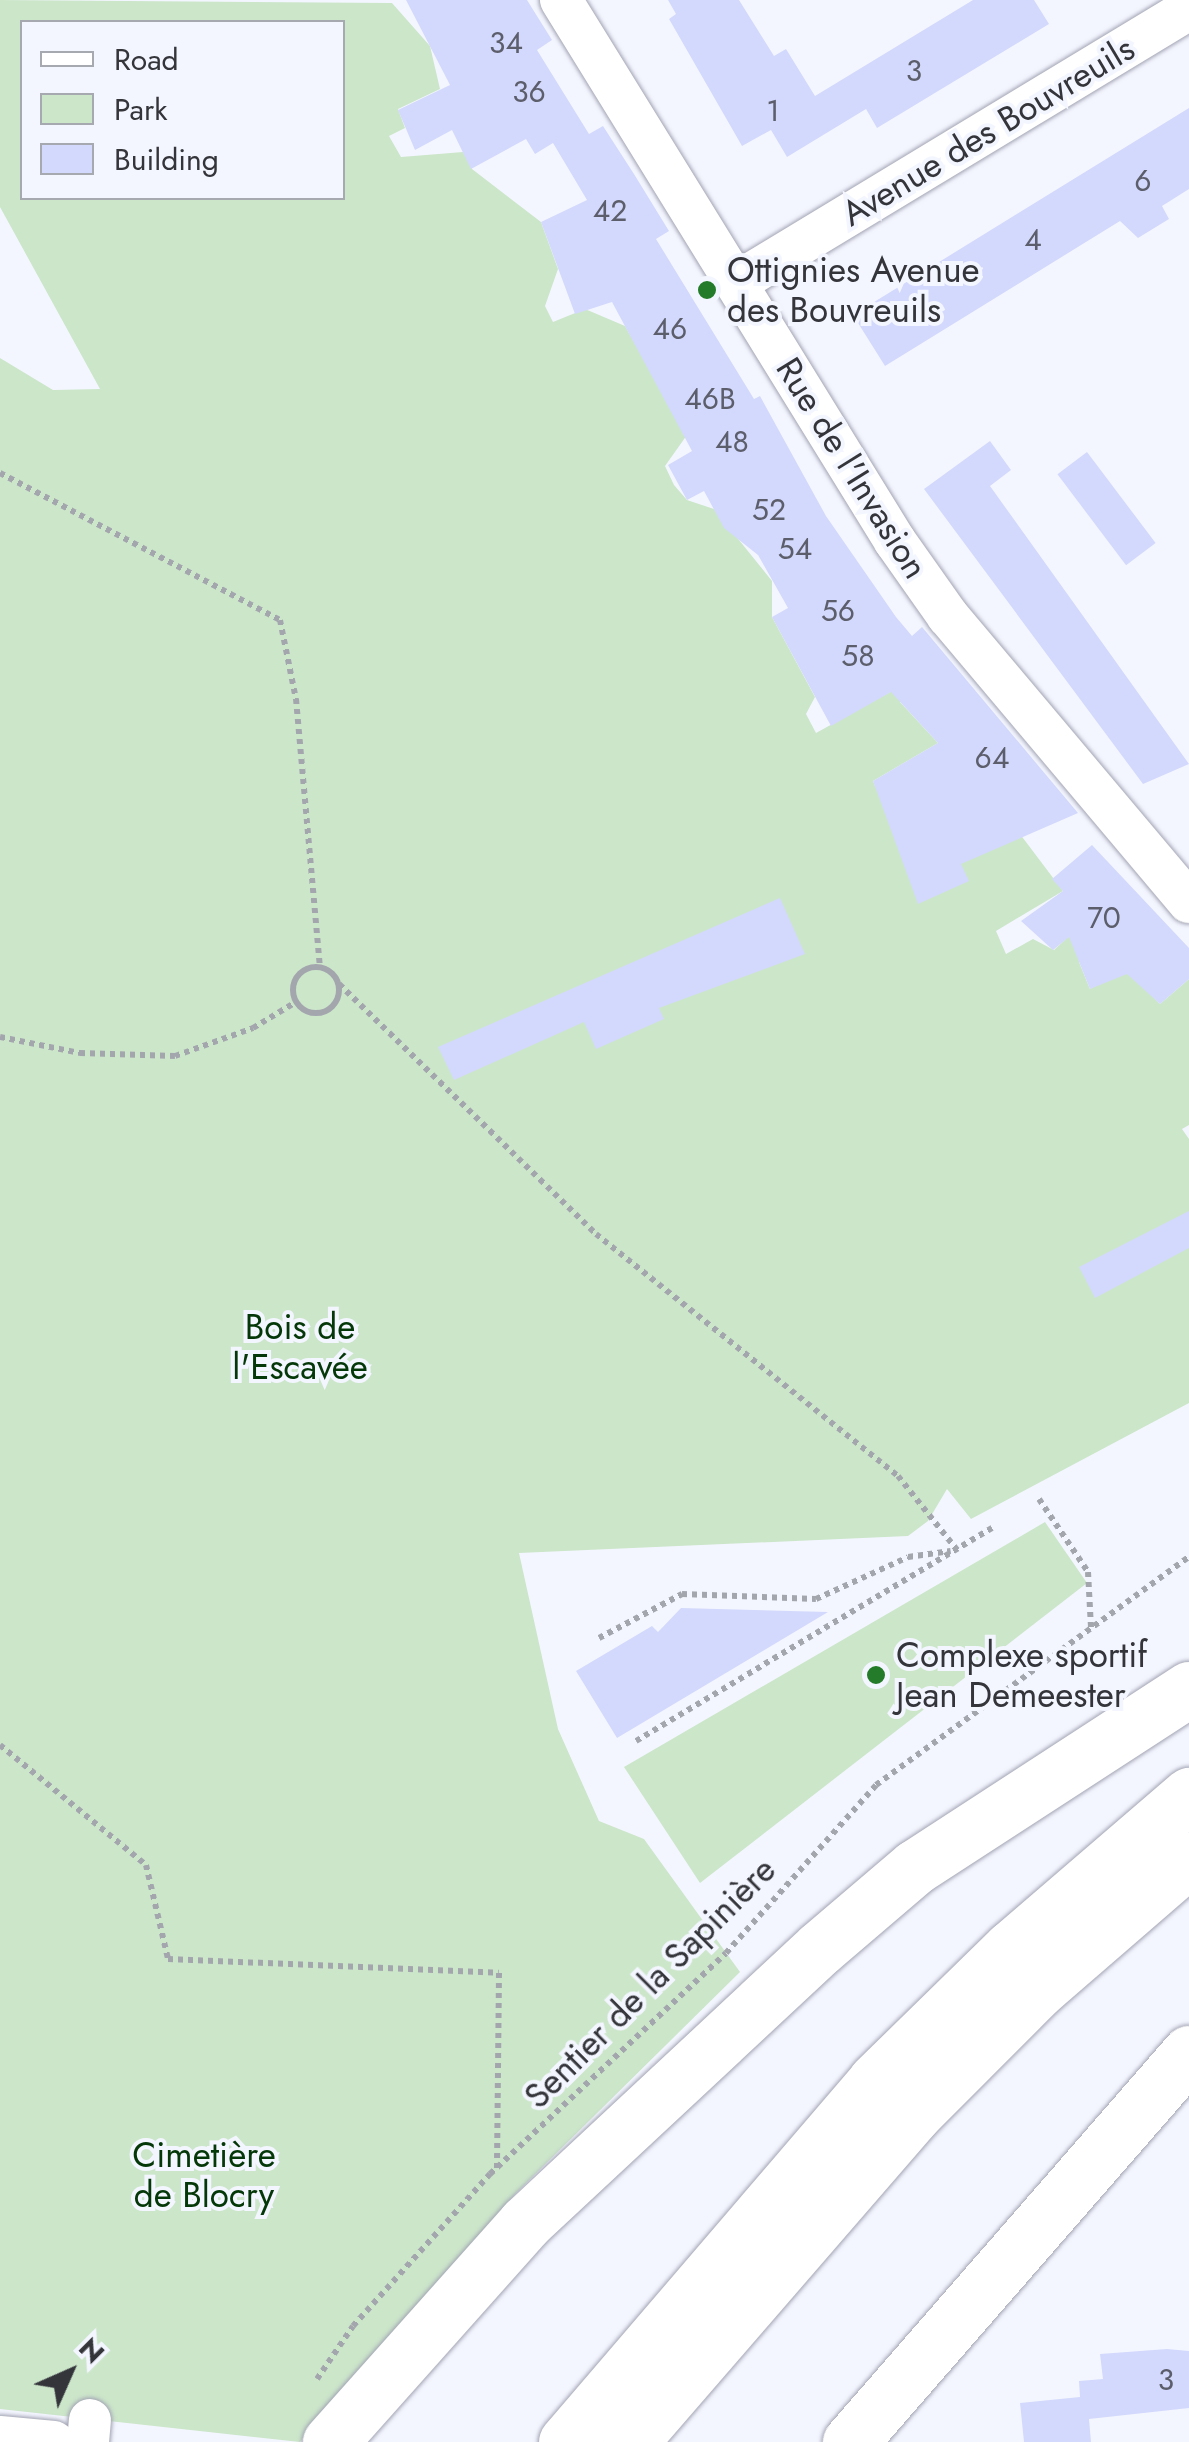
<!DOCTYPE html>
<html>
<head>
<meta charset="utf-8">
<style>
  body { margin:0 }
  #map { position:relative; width:1189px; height:2442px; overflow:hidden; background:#f4f6ff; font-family:Jost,sans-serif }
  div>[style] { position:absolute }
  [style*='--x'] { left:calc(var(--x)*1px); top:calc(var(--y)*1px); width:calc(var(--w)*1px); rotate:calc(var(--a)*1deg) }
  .green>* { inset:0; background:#cce6ca }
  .building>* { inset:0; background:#d3d9fc; transform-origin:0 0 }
  .path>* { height:6px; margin-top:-3px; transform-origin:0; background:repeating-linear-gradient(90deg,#a4a6ae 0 5px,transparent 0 10px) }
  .path>.ring { margin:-3px; padding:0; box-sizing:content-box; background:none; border:6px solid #a4a6ae; border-radius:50% }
  .roads { filter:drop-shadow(0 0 2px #a2a4b3) drop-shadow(0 0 2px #a2a4b3) }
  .minor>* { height:42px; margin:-21px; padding:0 21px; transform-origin:21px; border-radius:21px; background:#fff }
  .highway>* { height:55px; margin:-27.5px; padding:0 27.5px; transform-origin:27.5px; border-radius:27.5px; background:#fff }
  .dots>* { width:28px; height:28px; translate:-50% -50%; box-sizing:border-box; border:5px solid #f4f6ff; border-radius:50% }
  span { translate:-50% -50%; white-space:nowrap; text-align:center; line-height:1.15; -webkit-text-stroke:8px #f4f6ff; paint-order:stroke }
  .number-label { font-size:30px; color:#5c5e6b }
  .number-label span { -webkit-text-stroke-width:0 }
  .street-label { font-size:35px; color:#34353b }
  .poi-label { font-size:35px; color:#34353b }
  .left { translate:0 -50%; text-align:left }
  .park-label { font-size:35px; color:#053809 }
  .legend { position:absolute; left:20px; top:20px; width:325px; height:180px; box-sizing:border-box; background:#f4f6ff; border:2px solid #a7a9b1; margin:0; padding:12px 18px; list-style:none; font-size:30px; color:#34353b }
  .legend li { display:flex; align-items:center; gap:20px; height:50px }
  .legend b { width:50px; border:2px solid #a7a9b1 }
  .north { position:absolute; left:20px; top:2322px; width:100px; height:100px; -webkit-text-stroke:8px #f4f6ff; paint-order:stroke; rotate:45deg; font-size:28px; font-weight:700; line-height:40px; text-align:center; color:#34353b }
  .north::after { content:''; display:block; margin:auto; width:35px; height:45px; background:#34353b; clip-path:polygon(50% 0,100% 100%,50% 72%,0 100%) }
</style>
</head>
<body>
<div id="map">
  <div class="green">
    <i style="clip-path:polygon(evenodd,0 0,392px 3px,430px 46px,440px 89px,398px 109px,405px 128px,389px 136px,401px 157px,463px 152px,472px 169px,541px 222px,558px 269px,545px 306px,553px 322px,585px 309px,625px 326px,687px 435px,665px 466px,674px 485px,687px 500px,714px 509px,772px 581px,772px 617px,815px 697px,806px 714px,816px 733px,903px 685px,900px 702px,938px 743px,873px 781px,878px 792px,995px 801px,1063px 891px,996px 931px,1006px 954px,1033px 939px,1054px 950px,1068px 937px,1114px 947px,1079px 962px,1090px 989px,1122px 966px,1160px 1004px,1189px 979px,1189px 1125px,1182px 1129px,1189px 1139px,1189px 1403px,971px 1519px,947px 1489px,928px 1521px,908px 1536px,519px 1553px,558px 1729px,599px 1821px,644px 1839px,740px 1972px,515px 2194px,300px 2442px,0 2409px,0 358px,53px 390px,100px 389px,0 207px,0 0,22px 22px,342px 22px,342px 198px,22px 198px,22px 22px)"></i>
    <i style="clip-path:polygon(1045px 1522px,1087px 1583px,700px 1883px,624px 1767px)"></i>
  </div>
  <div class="building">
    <i style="clip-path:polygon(406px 0,527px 0,552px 40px,537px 50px,589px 134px,603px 126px,634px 174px,669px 231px,656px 239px,754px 399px,760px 396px,826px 516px,896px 617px,912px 636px,922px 627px,1078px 813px,961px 864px,969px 881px,918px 904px,873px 781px,938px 743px,891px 692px,831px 726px,772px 617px,788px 608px,758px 555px,724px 528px,704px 491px,687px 500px,668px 465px,692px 451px,612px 302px,575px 314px,541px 222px,587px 200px,553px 143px,535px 154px,526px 139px,471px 169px,452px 130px,415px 150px,398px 110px,450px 85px)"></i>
    <i style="clip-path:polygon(668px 0,739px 0,774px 56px,786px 49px,815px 96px,973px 0,1034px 0,1049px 24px,877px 128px,866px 109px,787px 157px,771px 130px,742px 146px,669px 19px,676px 14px)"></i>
    <i style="clip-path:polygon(1189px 108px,1189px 189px,1162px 206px,1169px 219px,1138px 238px,1120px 221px,885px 366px,853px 315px)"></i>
    <i style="clip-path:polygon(990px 441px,1011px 470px,990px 486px,1189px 764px,1143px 784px,924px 489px)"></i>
    <i style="left:1087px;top:452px;width:114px;height:37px;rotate:53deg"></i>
    <i style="clip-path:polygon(1092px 845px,1189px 948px,1189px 979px,1160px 1004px,1127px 974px,1090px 989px,1069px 937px,1053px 950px,1021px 921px,1063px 891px,1052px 879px)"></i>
    <i style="clip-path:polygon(780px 898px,805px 954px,659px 1008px,664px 1019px,596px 1049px,584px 1022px,454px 1080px,438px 1047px)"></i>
    <i style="clip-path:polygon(1189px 1211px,1189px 1248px,1095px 1298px,1079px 1267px)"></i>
    <i style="clip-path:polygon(681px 1608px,828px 1612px,617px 1738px,576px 1671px,652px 1626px,658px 1632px)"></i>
    <i style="clip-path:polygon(1167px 2349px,1189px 2351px,1189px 2408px,1089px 2419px,1091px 2442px,1024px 2442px,1020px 2403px,1080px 2397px,1079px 2381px,1103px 2379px,1100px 2354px)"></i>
  </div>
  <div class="path">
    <i style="--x:0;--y:473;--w:316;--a:27.7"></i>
    <i style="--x:280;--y:620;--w:81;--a:78.6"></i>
    <i style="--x:296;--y:699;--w:268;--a:84.9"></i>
    <i class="ring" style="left:293px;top:967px;width:40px;height:40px"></i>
    <i style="--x:339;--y:984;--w:359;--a:44.2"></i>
    <i style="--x:596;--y:1234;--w:387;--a:38.7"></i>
    <i style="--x:898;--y:1476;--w:95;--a:51.4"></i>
    <i style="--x:0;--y:1037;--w:82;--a:11.3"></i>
    <i style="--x:80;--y:1053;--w:95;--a:1.8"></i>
    <i style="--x:175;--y:1056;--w:83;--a:-19.7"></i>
    <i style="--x:253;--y:1028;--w:50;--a:-31.2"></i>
    <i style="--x:1039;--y:1499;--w:88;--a:56.1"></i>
    <i style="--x:1088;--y:1572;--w:56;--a:86.9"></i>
    <i style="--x:599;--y:1638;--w:94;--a:-27.9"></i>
    <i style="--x:682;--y:1594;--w:134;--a:2.1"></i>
    <i style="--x:816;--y:1599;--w:101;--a:-24.5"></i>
    <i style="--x:908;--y:1557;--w:43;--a:-7.9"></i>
    <i style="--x:636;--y:1741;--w:415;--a:-30.9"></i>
    <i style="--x:0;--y:1745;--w:189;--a:39.4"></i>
    <i style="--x:146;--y:1865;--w:97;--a:76.8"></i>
    <i style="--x:168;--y:1959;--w:331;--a:2.4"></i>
    <i style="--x:499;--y:1973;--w:195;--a:90.6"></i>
    <i style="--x:317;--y:2379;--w:64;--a:-55.8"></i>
    <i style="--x:353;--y:2326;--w:205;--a:-48"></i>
    <i style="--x:490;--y:2174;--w:323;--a:-43.1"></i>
    <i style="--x:726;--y:1953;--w:225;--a:-48.2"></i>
    <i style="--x:876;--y:1785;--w:387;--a:-36.1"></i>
  </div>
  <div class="roads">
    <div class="minor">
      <i style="--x:561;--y:0;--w:636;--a:58.31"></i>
      <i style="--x:895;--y:541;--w:92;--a:54.8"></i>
      <i style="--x:948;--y:616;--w:374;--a:49.9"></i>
      <i style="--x:736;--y:283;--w:529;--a:-31.17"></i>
      <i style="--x:0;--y:2437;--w:54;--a:5.3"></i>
      <i style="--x:88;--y:2442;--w:22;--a:-85"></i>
    </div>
    <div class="highway">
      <i style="--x:330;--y:2442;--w:293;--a:-48.3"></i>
      <i style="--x:525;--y:2223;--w:403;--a:-43"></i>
      <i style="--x:820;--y:1948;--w:125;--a:-40.5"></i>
      <i style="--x:915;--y:1867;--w:327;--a:-33"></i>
      <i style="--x:566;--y:2442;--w:475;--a:-49.4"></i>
      <i style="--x:875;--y:2081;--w:190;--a:-44.4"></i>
      <i style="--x:1011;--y:1948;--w:235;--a:-40.7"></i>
      <i style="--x:630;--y:2442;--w:432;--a:-49.1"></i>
      <i style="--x:913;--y:2115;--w:177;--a:-45"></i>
      <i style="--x:1038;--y:1990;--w:200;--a:-40.9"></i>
      <i style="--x:850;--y:2442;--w:516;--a:-48.93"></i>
    </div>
  </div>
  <div class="dots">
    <i style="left:707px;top:290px;background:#247b29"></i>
    <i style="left:876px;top:1675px;background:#247b29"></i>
  </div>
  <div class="number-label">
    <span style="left:506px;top:43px">34</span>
    <span style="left:914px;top:71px">3</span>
    <span style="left:529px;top:92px">36</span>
    <span style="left:773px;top:111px">1</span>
    <span style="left:1143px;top:181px">6</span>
    <span style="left:610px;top:211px">42</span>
    <span style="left:1033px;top:240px">4</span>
    <span style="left:670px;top:329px">46</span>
    <span style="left:710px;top:399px">46B</span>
    <span style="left:732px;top:442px">48</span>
    <span style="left:769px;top:510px">52</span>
    <span style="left:795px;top:549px">54</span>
    <span style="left:838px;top:611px">56</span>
    <span style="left:858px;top:656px">58</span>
    <span style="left:992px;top:758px">64</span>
    <span style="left:1104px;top:918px">70</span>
    <span style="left:1166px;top:2380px">3</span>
  </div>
  <div class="street-label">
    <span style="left:988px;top:131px;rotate:-31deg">Avenue des Bouvreuils</span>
    <span style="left:852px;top:468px;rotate:58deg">Rue de l'Invasion</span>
    <span style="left:650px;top:1983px;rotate:-45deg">Sentier de la Sapinière</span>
  </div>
  <div class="poi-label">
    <span class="left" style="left:727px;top:290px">Ottignies Avenue<br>des Bouvreuils</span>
    <span class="left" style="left:896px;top:1675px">Complexe sportif<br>Jean Demeester</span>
  </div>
  <div class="park-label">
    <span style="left:300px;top:1347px">Bois de<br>l'Escavée</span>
    <span style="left:204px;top:2175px">Cimetière<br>de Blocry</span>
  </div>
  <ul class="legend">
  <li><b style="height:12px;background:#fff"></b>Road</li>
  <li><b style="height:28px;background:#cce6ca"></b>Park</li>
  <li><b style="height:28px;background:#d3d9fc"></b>Building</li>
  </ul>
  <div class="north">N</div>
</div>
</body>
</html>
